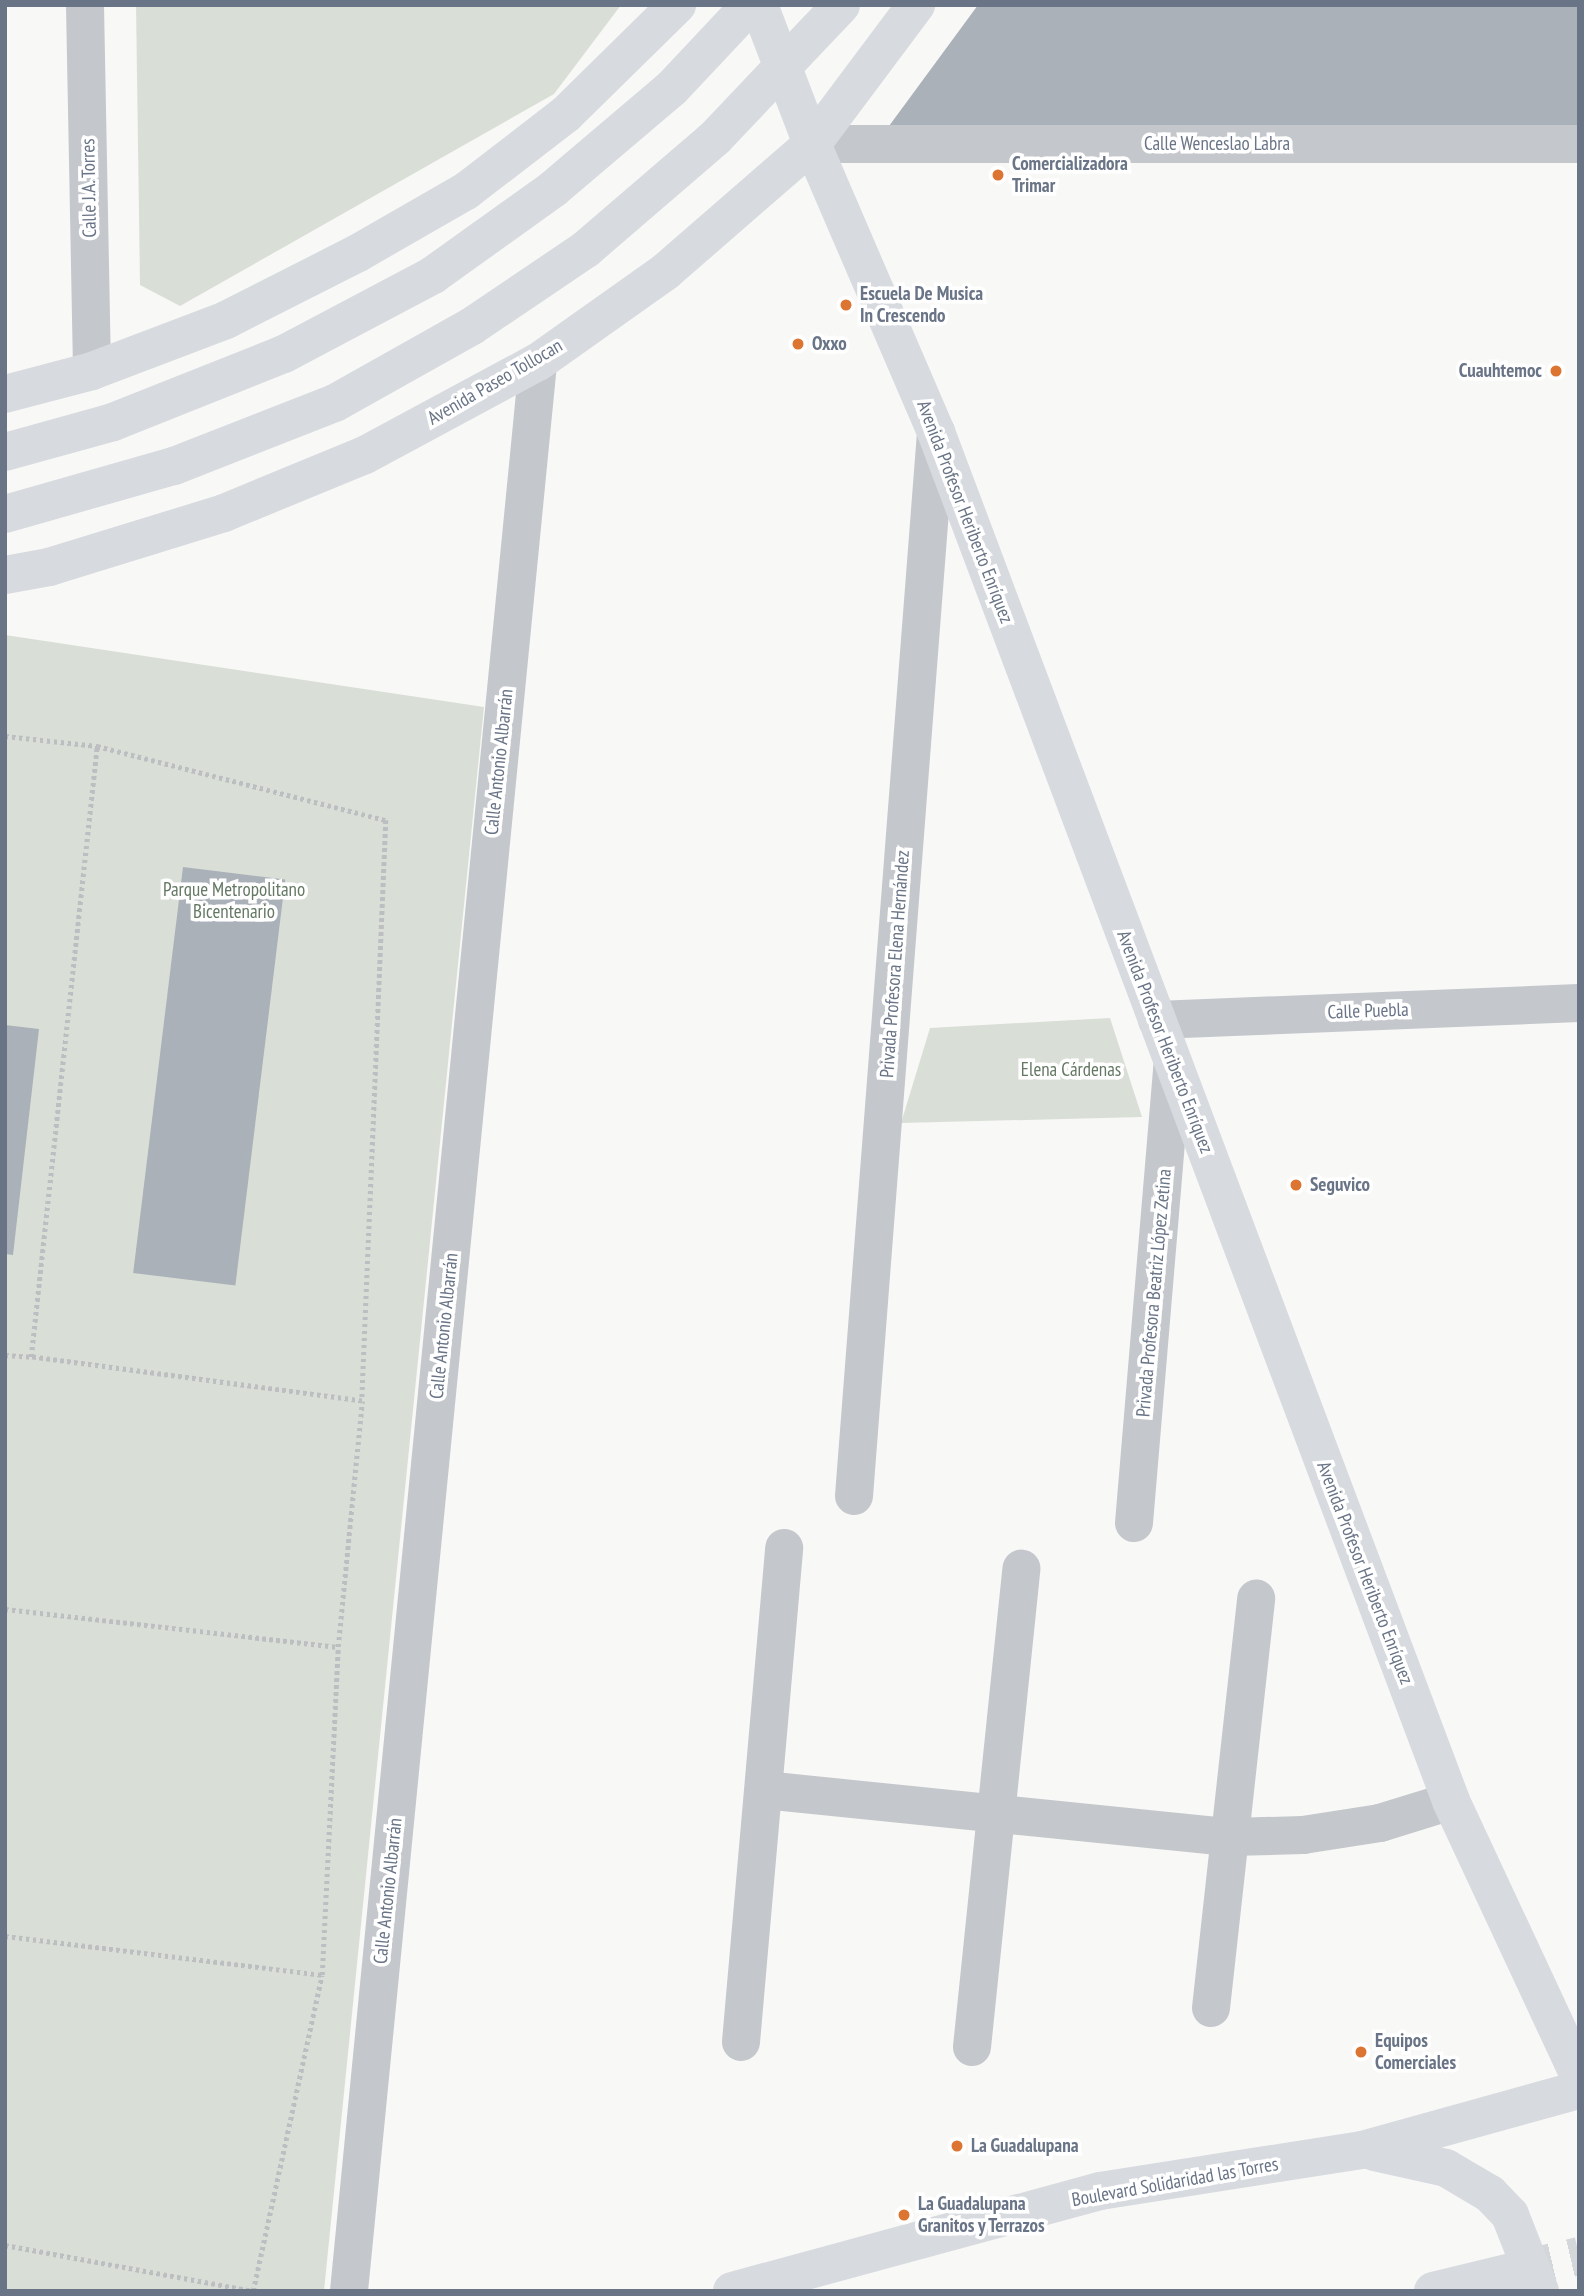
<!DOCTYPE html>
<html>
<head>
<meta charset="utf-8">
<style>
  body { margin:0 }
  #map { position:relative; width:1584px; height:2296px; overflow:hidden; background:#f8f8f6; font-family:"PT Sans Narrow",sans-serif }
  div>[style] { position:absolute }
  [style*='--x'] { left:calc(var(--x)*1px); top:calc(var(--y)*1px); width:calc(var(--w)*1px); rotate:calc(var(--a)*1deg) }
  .green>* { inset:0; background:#d9dfd7 }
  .building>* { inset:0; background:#abb1b8; transform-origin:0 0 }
  .highway-tunnel>* { height:38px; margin-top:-19px; transform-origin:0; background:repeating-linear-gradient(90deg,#d4d7da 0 38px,transparent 0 57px) }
  .path>* { height:4.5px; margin-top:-2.25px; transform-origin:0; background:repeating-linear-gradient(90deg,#bcbec1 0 3.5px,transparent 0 7px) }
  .minor>* { height:38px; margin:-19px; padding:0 19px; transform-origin:19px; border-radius:19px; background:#c4c7cb }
  .major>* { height:38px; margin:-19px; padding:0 19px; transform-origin:19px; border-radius:19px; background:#d7dadf }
  .highway>* { height:38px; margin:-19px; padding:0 19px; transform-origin:19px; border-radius:19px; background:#d7dadf }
  .dots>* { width:19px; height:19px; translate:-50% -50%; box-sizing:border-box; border:4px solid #fff; border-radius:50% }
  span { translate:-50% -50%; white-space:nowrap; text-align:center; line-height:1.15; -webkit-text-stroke:7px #fff; paint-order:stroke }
  .street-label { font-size:19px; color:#697486 }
  .poi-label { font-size:19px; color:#697486; font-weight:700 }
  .left { translate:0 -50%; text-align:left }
  .right { translate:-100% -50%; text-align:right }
  .park-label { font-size:19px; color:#647863 }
  .frame { position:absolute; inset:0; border:7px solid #697486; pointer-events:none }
</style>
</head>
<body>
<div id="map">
  <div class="green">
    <i style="clip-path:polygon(136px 5px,621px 5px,554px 94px,180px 306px,140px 285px)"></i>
    <i style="clip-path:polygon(5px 635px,484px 707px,324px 2291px,5px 2291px)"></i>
    <i style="clip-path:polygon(1110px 1018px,1142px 1117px,901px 1123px,930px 1028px)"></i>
  </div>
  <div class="building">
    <i style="clip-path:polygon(978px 5px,1579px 5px,1579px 125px,878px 141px)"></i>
    <i style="left:183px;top:867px;width:103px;height:409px;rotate:7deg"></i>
    <i style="clip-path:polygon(5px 1025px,39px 1029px,13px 1255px,5px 1254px)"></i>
  </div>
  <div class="highway-tunnel">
    <i style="--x:1515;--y:2271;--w:66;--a:-13.2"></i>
  </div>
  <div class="path">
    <i style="--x:5;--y:736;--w:93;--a:6.2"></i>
    <i style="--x:97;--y:746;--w:298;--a:14.4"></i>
    <i style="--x:386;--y:820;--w:581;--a:92.37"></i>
    <i style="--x:362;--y:1401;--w:334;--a:-172.4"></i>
    <i style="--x:31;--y:1357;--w:615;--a:-83.83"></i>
    <i style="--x:5;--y:1355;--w:26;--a:4"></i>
    <i style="--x:5;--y:1609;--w:335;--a:6.5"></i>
    <i style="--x:5;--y:1936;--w:319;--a:7"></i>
    <i style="--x:5;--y:2245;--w:252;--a:10.5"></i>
    <i style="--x:253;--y:2291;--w:323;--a:-77.7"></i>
    <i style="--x:322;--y:1975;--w:328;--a:-87.2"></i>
    <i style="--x:338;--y:1647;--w:247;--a:-84.4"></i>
  </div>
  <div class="minor">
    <i style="--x:85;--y:5;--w:366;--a:88.9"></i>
    <i style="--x:812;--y:144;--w:767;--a:0"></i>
    <i style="--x:1157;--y:1020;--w:422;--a:-2.3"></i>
    <i style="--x:854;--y:1496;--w:1067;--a:-85.59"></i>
    <i style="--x:1134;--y:1523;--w:462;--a:-85.2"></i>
    <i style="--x:764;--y:1790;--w:467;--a:5.8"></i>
    <i style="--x:1229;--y:1837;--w:74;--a:-1.5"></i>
    <i style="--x:1303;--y:1835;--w:78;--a:-8.9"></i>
    <i style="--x:1380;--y:1823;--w:74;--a:-17.2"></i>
    <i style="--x:1211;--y:2008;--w:412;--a:-83.7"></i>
    <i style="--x:741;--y:2042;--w:496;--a:-85"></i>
    <i style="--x:972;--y:2047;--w:481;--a:-84.1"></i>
    <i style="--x:349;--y:2291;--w:1938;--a:-84.4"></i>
  </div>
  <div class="major">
    <i style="--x:759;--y:5;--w:149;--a:69.1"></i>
    <i style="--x:812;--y:144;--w:314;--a:66.7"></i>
    <i style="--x:936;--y:432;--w:1463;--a:69.38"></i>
    <i style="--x:1451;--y:1801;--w:302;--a:65"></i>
    <i style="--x:5;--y:394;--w:90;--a:-14.8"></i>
    <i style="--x:92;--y:371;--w:143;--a:-20.8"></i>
    <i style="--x:226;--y:320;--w:148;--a:-26.9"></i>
    <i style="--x:358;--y:253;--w:125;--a:-29.9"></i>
    <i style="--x:466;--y:191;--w:126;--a:-37.6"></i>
    <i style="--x:566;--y:114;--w:156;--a:-44.5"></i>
    <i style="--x:5;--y:575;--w:45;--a:-10.3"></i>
    <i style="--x:49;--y:567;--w:183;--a:-17.1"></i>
    <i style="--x:224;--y:513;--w:152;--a:-22.4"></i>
    <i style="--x:365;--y:455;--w:196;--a:-28.3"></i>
    <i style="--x:538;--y:362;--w:156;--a:-35.3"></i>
    <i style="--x:665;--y:272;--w:195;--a:-41"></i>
    <i style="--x:812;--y:144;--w:174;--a:-53.2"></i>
    <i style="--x:1374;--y:2152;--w:74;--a:12.5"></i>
    <i style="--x:1446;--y:2168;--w:51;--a:30.6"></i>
    <i style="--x:1490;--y:2194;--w:29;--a:46"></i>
    <i style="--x:1510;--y:2215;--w:82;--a:68.5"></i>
    <i style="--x:732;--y:2291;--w:381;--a:-15.2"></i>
    <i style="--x:1100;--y:2191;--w:265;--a:-8.9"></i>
    <i style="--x:1362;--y:2150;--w:225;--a:-15.5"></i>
  </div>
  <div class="highway">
    <i style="--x:5;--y:452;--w:112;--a:-15.5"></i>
    <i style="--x:113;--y:422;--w:184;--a:-21.7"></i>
    <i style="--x:284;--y:354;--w:169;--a:-27.9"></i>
    <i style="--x:433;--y:275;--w:148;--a:-35.6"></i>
    <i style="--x:553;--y:189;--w:156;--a:-40.3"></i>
    <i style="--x:672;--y:88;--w:114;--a:-46.8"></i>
    <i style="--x:5;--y:514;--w:176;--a:-15.9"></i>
    <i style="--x:174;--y:466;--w:173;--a:-21.4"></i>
    <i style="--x:335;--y:403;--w:157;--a:-29.3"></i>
    <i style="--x:472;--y:326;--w:138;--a:-34"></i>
    <i style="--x:586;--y:249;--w:170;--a:-40.7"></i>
    <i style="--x:715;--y:138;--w:183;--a:-46.5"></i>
    <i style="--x:1433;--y:2291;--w:84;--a:-13.7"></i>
  </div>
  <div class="dots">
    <i style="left:998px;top:175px;background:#dc7532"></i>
    <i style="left:846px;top:305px;background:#dc7532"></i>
    <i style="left:798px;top:344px;background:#dc7532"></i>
    <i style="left:1556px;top:371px;background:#dc7532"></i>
    <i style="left:1296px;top:1185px;background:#dc7532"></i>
    <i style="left:1361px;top:2052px;background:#dc7532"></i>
    <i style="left:957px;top:2146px;background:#dc7532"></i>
    <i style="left:904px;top:2215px;background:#dc7532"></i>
  </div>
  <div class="street-label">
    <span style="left:1217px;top:144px">Calle Wenceslao Labra</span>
    <span style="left:89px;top:188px;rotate:-91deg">Calle J.A. Torres</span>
    <span style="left:495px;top:382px;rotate:-30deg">Avenida Paseo Tollocan</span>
    <span style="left:965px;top:512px;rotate:69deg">Avenida Profesor Heriberto Enríquez</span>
    <span style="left:499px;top:762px;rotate:-84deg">Calle Antonio Albarrán</span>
    <span style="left:895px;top:964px;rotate:-86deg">Privada Profesora Elena Hernández</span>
    <span style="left:1368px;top:1011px;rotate:-2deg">Calle Puebla</span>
    <span style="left:1165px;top:1042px;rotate:69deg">Avenida Profesor Heriberto Enríquez</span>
    <span style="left:1154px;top:1293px;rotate:-85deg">Privada Profesora Beatriz López Zetina</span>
    <span style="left:444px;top:1326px;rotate:-84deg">Calle Antonio Albarrán</span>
    <span style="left:1365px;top:1573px;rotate:69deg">Avenida Profesor Heriberto Enríquez</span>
    <span style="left:388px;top:1891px;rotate:-84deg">Calle Antonio Albarrán</span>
    <span style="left:1175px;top:2182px;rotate:-10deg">Boulevard Solidaridad las Torres</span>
  </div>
  <div class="poi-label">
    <span class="left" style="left:1012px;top:175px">Comercializadora<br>Trimar</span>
    <span class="left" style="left:860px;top:305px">Escuela De Musica<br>In Crescendo</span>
    <span class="left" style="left:812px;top:344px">Oxxo</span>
    <span class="right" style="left:1542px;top:371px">Cuauhtemoc</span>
    <span class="left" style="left:1310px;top:1185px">Seguvico</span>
    <span class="left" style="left:1375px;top:2052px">Equipos<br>Comerciales</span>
    <span class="left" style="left:971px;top:2146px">La Guadalupana</span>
    <span class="left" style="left:918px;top:2215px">La Guadalupana<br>Granitos y Terrazos</span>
  </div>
  <div class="park-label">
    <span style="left:234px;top:901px">Parque Metropolitano<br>Bicentenario</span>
    <span style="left:1071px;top:1070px">Elena Cárdenas</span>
  </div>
  <div class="frame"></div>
</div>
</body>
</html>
